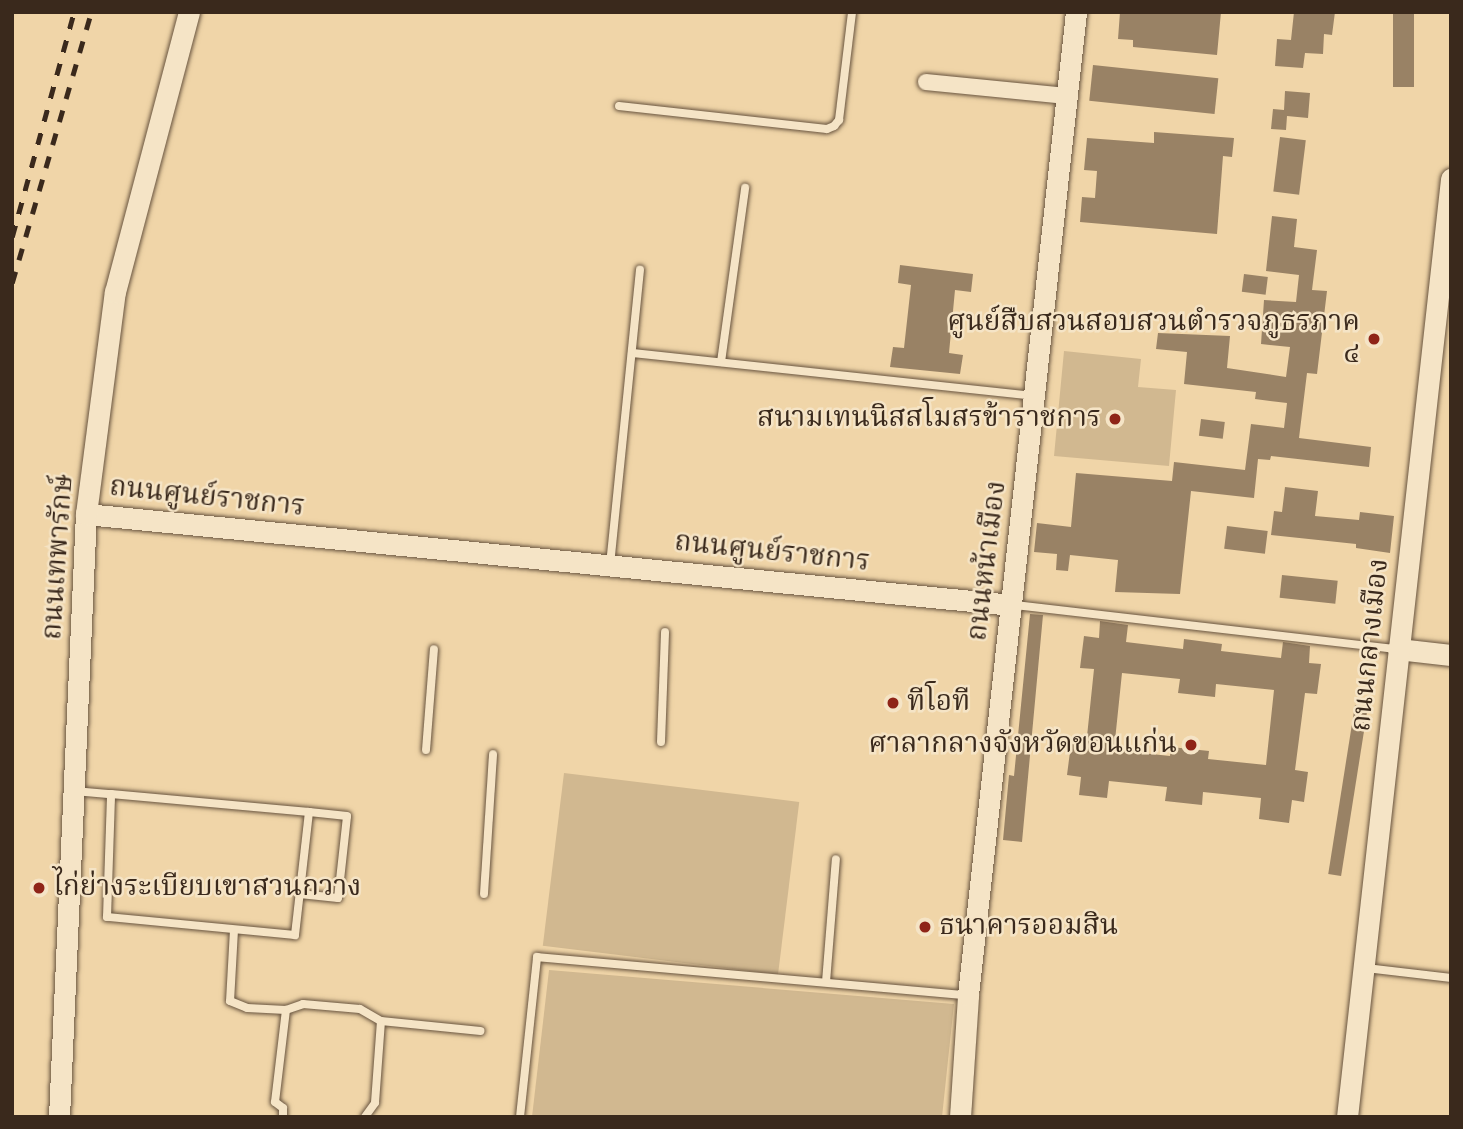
<!DOCTYPE html>
<html>
<head>
<meta charset="utf-8">
<style>
  body { margin:0 }
  #map { position:relative; width:1463px; height:1129px; overflow:hidden; background:#f0d5a8; font-family:"IM FELL English","Noto Serif Thai",serif }
  div>[style] { position:absolute }
  [style*='--x'] { left:calc(var(--x)*1px); top:calc(var(--y)*1px); width:calc(var(--w)*1px); rotate:calc(var(--a)*1deg) }
  .green>* { inset:0; background:#d1b890; transform-origin:0 0 }
  .building>* { inset:0; background:#998265; transform-origin:0 0 }
  .roads { filter:drop-shadow(0 0 2px #68543f) drop-shadow(0 0 2px #68543f) }
  .lane>* { height:8px; margin:-4px; padding:0 4px; transform-origin:4px; border-radius:4px; background:#f5e4c6 }
  .street>* { height:16px; margin:-8px; padding:0 8px; transform-origin:8px; border-radius:8px; background:#f5e4c6 }
  .secondary>* { height:21px; margin:-10.5px; padding:0 10.5px; transform-origin:10.5px; border-radius:10.5px; background:#f5e4c6 }
  .rail>* { height:4.5px; margin-top:-2.25px; transform-origin:0; background:repeating-linear-gradient(90deg,#3a291c 0 12px,transparent 0 24px) }
  .dots>* { width:19px; height:19px; translate:-50% -50%; box-sizing:border-box; border:4px solid #f5e4c6; border-radius:50% }
  span { translate:-50% -50%; white-space:nowrap; text-align:center; line-height:1.15; -webkit-text-stroke:5px #f5e4c6; paint-order:stroke }
  .poi-label { font-size:28px; color:#3a291c }
  .right { translate:-100% -50%; text-align:right }
  .left { translate:0 -50%; text-align:left }
  .street-label { font-size:28px; color:#3a291c }
  .frame { position:absolute; inset:0; border:14px solid #3a291c; pointer-events:none }
</style>
</head>
<body>
<div id="map">
  <div class="green">
    <i style="clip-path:polygon(1064px 351px,1141px 359px,1138px 387px,1176px 390px,1169px 466px,1054px 456px)"></i>
    <i style="left:564px;top:773px;width:237px;height:174px;rotate:7deg"></i>
    <i style="clip-path:polygon(549px 970px,954px 1004px,942px 1117px,532px 1117px)"></i>
  </div>
  <div class="building">
    <i style="clip-path:polygon(1120px 12px,1221px 12px,1217px 55px,1133px 47px,1133px 40px,1118px 39px)"></i>
    <i style="clip-path:polygon(1294px 12px,1335px 12px,1332px 35px,1324px 34px,1323px 54px,1305px 53px,1303px 68px,1275px 66px,1277px 39px,1291px 40px)"></i>
    <i style="left:1393px;top:12px;width:21px;height:75px"></i>
    <i style="left:1093px;top:65px;width:126px;height:36px;rotate:6deg"></i>
    <i style="clip-path:polygon(1285px 91px,1310px 93px,1308px 118px,1287px 116px,1286px 130px,1271px 129px,1273px 109px,1284px 110px)"></i>
    <i style="clip-path:polygon(1154px 132px,1234px 138px,1232px 157px,1223px 156px,1217px 234px,1080px 222px,1082px 197px,1095px 198px,1097px 171px,1084px 170px,1087px 138px,1154px 143px)"></i>
    <i style="left:1280px;top:137px;width:26px;height:55px;rotate:7deg"></i>
    <i style="clip-path:polygon(1272px 216px,1297px 219px,1294px 247px,1317px 250px,1312px 290px,1327px 291px,1317px 374px,1307px 373px,1299px 438px,1371px 447px,1369px 467px,1271px 456px,1270px 460px,1258px 459px,1254px 498px,1191px 491px,1180px 594px,1115px 592px,1118px 560px,1070px 555px,1068px 571px,1056px 570px,1057px 554px,1034px 552px,1037px 523px,1071px 527px,1076px 473px,1172px 481px,1174px 462px,1245px 470px,1251px 424px,1284px 428px,1287px 403px,1255px 399px,1256px 392px,1184px 384px,1187px 352px,1156px 349px,1158px 333px,1230px 336px,1227px 368px,1286px 377px,1290px 347px,1261px 344px,1264px 300px,1296px 302px,1299px 275px,1266px 271px)"></i>
    <i style="clip-path:polygon(900px 265px,973px 274px,971px 292px,955px 290px,949px 353px,963px 355px,960px 374px,890px 367px,893px 347px,904px 348px,911px 285px,898px 283px)"></i>
    <i style="left:1244px;top:274px;width:24px;height:18px;rotate:7deg"></i>
    <i style="left:1201px;top:419px;width:24px;height:17px;rotate:7deg"></i>
    <i style="clip-path:polygon(1285px 487px,1318px 491px,1315px 516px,1359px 520px,1360px 512px,1394px 516px,1390px 553px,1356px 548px,1356px 544px,1271px 535px,1274px 511px,1282px 512px)"></i>
    <i style="left:1227px;top:526px;width:41px;height:23px;rotate:7deg"></i>
    <i style="left:1282px;top:575px;width:56px;height:23px;rotate:6deg"></i>
    <i style="clip-path:polygon(1030px 614px,1043px 615px,1022px 842px,1003px 840px,1009px 775px,1014px 776px)"></i>
    <i style="clip-path:polygon(evenodd,1100px 621px,1128px 625px,1126px 642px,1183px 649px,1184px 639px,1222px 644px,1221px 651px,1281px 658px,1283px 642px,1310px 646px,1309px 663px,1321px 664px,1317px 694px,1305px 693px,1295px 770px,1308px 772px,1304px 802px,1292px 800px,1289px 823px,1259px 819px,1261px 798px,1203px 792px,1202px 805px,1165px 801px,1167px 787px,1109px 781px,1107px 798px,1079px 795px,1081px 777px,1067px 775px,1071px 744px,1086px 746px,1094px 669px,1080px 668px,1084px 636px,1099px 638px,1100px 621px,1122px 673px,1180px 679px,1178px 693px,1215px 697px,1216px 684px,1274px 690px,1266px 765px,1208px 759px,1209px 751px,1171px 747px,1170px 756px,1114px 750px,1122px 673px)"></i>
    <i style="left:1355px;top:705px;width:13px;height:171px;rotate:9deg"></i>
  </div>
  <div class="roads">
    <div class="lane">
      <i style="--x:619;--y:106;--w:209;--a:6.3"></i>
      <i style="--x:827;--y:129;--w:8;--a:-23"></i>
      <i style="--x:834;--y:126;--w:8;--a:-50"></i>
      <i style="--x:839;--y:120;--w:109;--a:-83.1"></i>
      <i style="--x:632;--y:353;--w:402;--a:6.1"></i>
      <i style="--x:721;--y:362;--w:176;--a:-82.1"></i>
      <i style="--x:610;--y:565;--w:297;--a:-84.2"></i>
      <i style="--x:1015;--y:605;--w:386;--a:6.6"></i>
      <i style="--x:661;--y:742;--w:110;--a:-87.9"></i>
      <i style="--x:426;--y:750;--w:101;--a:-85.5"></i>
      <i style="--x:74;--y:791;--w:37;--a:5"></i>
      <i style="--x:111;--y:794;--w:199;--a:5.2"></i>
      <i style="--x:309;--y:812;--w:124;--a:96.5"></i>
      <i style="--x:295;--y:935;--w:189;--a:-174.5"></i>
      <i style="--x:107;--y:917;--w:123;--a:-88.1"></i>
      <i style="--x:300;--y:894;--w:38;--a:6"></i>
      <i style="--x:338;--y:898;--w:82;--a:-83.7"></i>
      <i style="--x:347;--y:816;--w:38;--a:-174"></i>
      <i style="--x:484;--y:894;--w:140;--a:-86.3"></i>
      <i style="--x:234;--y:930;--w:71;--a:93.2"></i>
      <i style="--x:230;--y:1001;--w:18;--a:22"></i>
      <i style="--x:247;--y:1008;--w:39;--a:3"></i>
      <i style="--x:1366;--y:968;--w:86;--a:6.7"></i>
      <i style="--x:826;--y:982;--w:123;--a:-85.4"></i>
      <i style="--x:381;--y:1021;--w:100;--a:5.7"></i>
      <i style="--x:283;--y:1117;--w:9;--a:-90"></i>
      <i style="--x:283;--y:1108;--w:10;--a:-143"></i>
      <i style="--x:275;--y:1102;--w:93;--a:-83.2"></i>
      <i style="--x:286;--y:1010;--w:18;--a:-19"></i>
      <i style="--x:303;--y:1004;--w:57;--a:5"></i>
      <i style="--x:360;--y:1009;--w:24;--a:30"></i>
      <i style="--x:381;--y:1021;--w:82;--a:94.2"></i>
      <i style="--x:375;--y:1103;--w:17;--a:126"></i>
      <i style="--x:520;--y:1117;--w:161;--a:-83.9"></i>
      <i style="--x:537;--y:957;--w:432;--a:5.1"></i>
    </div>
    <div class="street">
      <i style="--x:926;--y:82;--w:141;--a:5.7"></i>
    </div>
    <div class="secondary">
      <i style="--x:86;--y:514;--w:930;--a:5.61"></i>
      <i style="--x:1398;--y:649;--w:53;--a:6.5"></i>
      <i style="--x:59;--y:1117;--w:604;--a:-87.44"></i>
      <i style="--x:86;--y:514;--w:224;--a:-82.6"></i>
      <i style="--x:115;--y:292;--w:290;--a:-75.2"></i>
      <i style="--x:960;--y:1117;--w:122;--a:-86.2"></i>
      <i style="--x:968;--y:995;--w:989;--a:-83.73"></i>
      <i style="--x:1347;--y:1117;--w:944;--a:-83.67"></i>
    </div>
  </div>
  <div class="rail">
    <i style="--x:12;--y:237;--w:233;--a:-74.6"></i>
    <i style="--x:12;--y:283;--w:282;--a:-73.7"></i>
  </div>
  <div class="dots">
    <i style="left:1374px;top:339px;background:#8f2418"></i>
    <i style="left:1115px;top:419px;background:#8f2418"></i>
    <i style="left:893px;top:703px;background:#8f2418"></i>
    <i style="left:1191px;top:745px;background:#8f2418"></i>
    <i style="left:39px;top:888px;background:#8f2418"></i>
    <i style="left:925px;top:927px;background:#8f2418"></i>
  </div>
  <div class="poi-label">
    <span class="right" style="left:1360px;top:339px">ศูนย์สืบสวนสอบสวนตำรวจภูธรภาค<br>๔</span>
    <span class="right" style="left:1101px;top:419px">สนามเทนนิสสโมสรข้าราชการ</span>
    <span class="left" style="left:907px;top:703px">ทีโอที</span>
    <span class="right" style="left:1177px;top:745px">ศาลากลางจังหวัดขอนแก่น</span>
    <span class="left" style="left:53px;top:888px">ไก่ย่างระเบียบเขาสวนกวาง</span>
    <span class="left" style="left:939px;top:927px">ธนาคารออมสิน</span>
  </div>
  <div class="street-label">
    <span style="left:207px;top:498px;rotate:6deg">ถนนศูนย์ราชการ</span>
    <span style="left:772px;top:553px;rotate:6deg">ถนนศูนย์ราชการ</span>
    <span style="left:59px;top:557px;rotate:-86deg">ถนนเทพารักษ์</span>
    <span style="left:988px;top:561px;rotate:-83deg">ถนนหน้าเมือง</span>
    <span style="left:1371px;top:645px;rotate:-84deg">ถนนกลางเมือง</span>
  </div>
  <div class="frame"></div>
</div>
</body>
</html>
